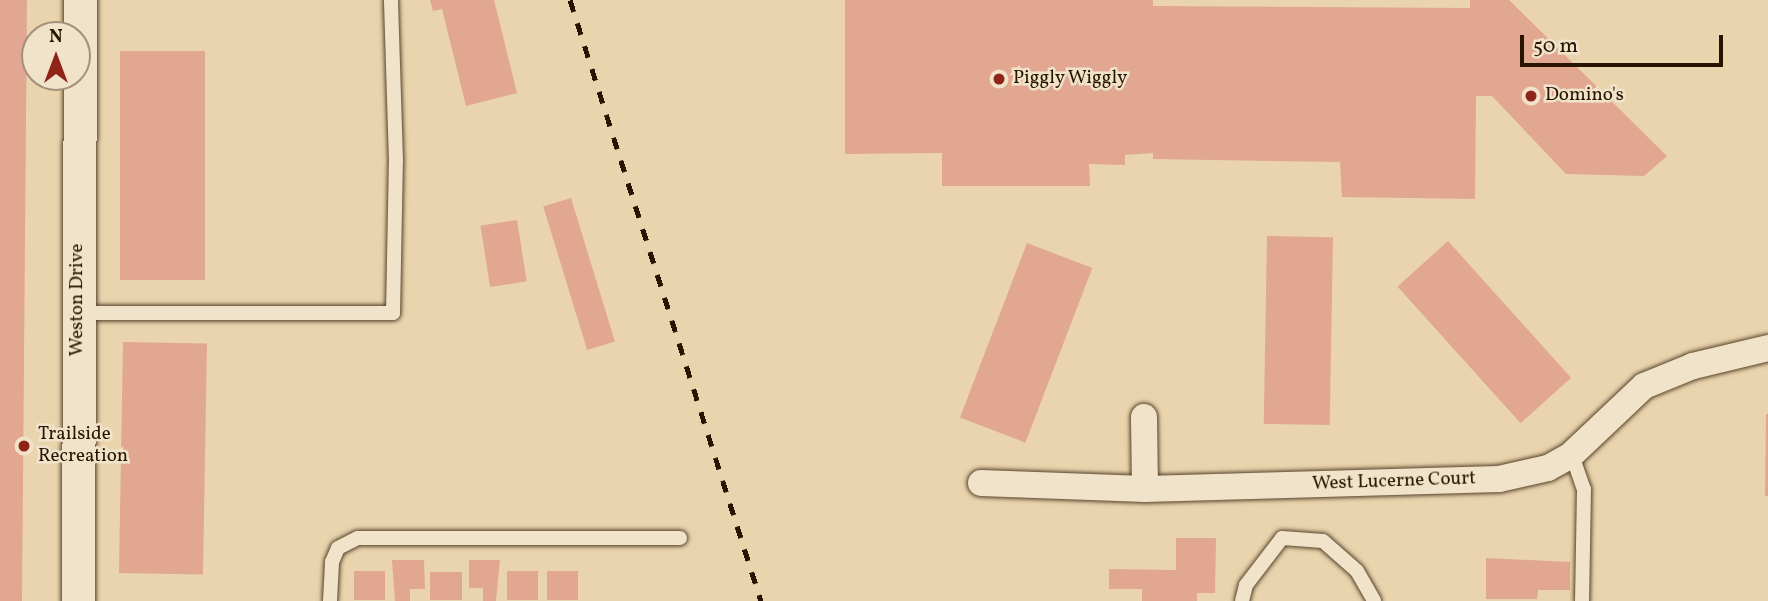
<!DOCTYPE html>
<html>
<head>
<meta charset="utf-8">
<style>
  body { margin:0 }
  #map { position:relative; width:1768px; height:601px; overflow:hidden; background:#e9d4ad; font-family:Vollkorn,serif }
  div>[style] { position:absolute }
  [style*='--x'] { left:calc(var(--x)*1px); top:calc(var(--y)*1px); width:calc(var(--w)*1px); rotate:calc(var(--a)*1deg) }
  .building>* { inset:0; background:#e2a791; transform-origin:0 0 }
  .roads { filter:drop-shadow(0 0 2px #58442c) drop-shadow(0 0 2px #58442c) }
  .service>* { height:14px; margin:-7px; padding:0 7px; transform-origin:7px; border-radius:7px; background:#f1e3ca }
  .minor>* { height:26px; margin:-13px; padding:0 13px; transform-origin:13px; border-radius:13px; background:#f1e3ca }
  .tertiary>* { height:33px; margin:-16.5px; padding:0 16.5px; transform-origin:16.5px; border-radius:16.5px; background:#f1e3ca }
  .rail>* { height:5px; margin-top:-2.5px; transform-origin:0; background:repeating-linear-gradient(90deg,#281401 0 12px,transparent 0 24px) }
  .dots>* { width:19px; height:19px; translate:-50% -50%; box-sizing:border-box; border:4px solid #f1e3ca; border-radius:50% }
  span { translate:-50% -50%; white-space:nowrap; text-align:center; line-height:1.15; -webkit-text-stroke:5px #f1e3ca; paint-order:stroke }
  .poi-label { font-size:19px; color:#281401 }
  .left { translate:0 -50%; text-align:left }
  .street-label { font-size:19px; color:#281401 }
  .north { position:absolute; left:21px; top:21px; width:70px; height:70px; box-sizing:border-box; background:#f1e3ca; border:2px solid #a1907a; border-radius:50%; rotate:0deg; font-size:19px; font-weight:700; line-height:28px; text-align:center; color:#281401 }
  .north::after { content:''; display:block; margin:auto; width:24px; height:32px; background:#8f2418; clip-path:polygon(50% 0,100% 100%,50% 72%,0 100%) }
  .scale { position:absolute; left:1520px; top:35px; width:203px; height:32px; box-sizing:border-box; border:4px solid #281401; border-top:0; padding-left:9px; font-size:21px; line-height:24px; white-space:nowrap; color:#281401; -webkit-text-stroke:5px #f1e3ca; paint-order:stroke }
</style>
</head>
<body>
<div id="map">
  <div class="building">
    <i style="clip-path:polygon(0 0,27px 0,22px 601px,0 601px)"></i>
    <i style="clip-path:polygon(430px 0,494px 0,517px 93px,466px 106px,442px 9px,433px 11px)"></i>
    <i style="clip-path:polygon(845px 0,1153px 0,1153px 6px,1470px 8px,1470px 0,1509px 0,1667px 156px,1644px 176px,1566px 174px,1492px 96px,1476px 96px,1475px 199px,1342px 197px,1340px 162px,1153px 159px,1153px 153px,1125px 155px,1125px 165px,1089px 164px,1090px 186px,942px 186px,942px 153px,845px 154px)"></i>
    <i style="left:120px;top:51px;width:85px;height:229px"></i>
    <i style="left:571px;top:198px;width:150px;height:29px;rotate:73deg"></i>
    <i style="left:517px;top:220px;width:62px;height:37px;rotate:81deg"></i>
    <i style="left:1267px;top:236px;width:66px;height:188px;rotate:1deg"></i>
    <i style="left:1448px;top:241px;width:184px;height:68px;rotate:48deg"></i>
    <i style="left:1027px;top:243px;width:70px;height:187px;rotate:21deg"></i>
    <i style="left:123px;top:342px;width:84px;height:231px;rotate:1deg"></i>
    <i style="clip-path:polygon(1766px 414px,1768px 414px,1768px 496px,1765px 496px)"></i>
    <i style="clip-path:polygon(1176px 538px,1216px 538px,1215px 593px,1197px 593px,1197px 601px,1142px 601px,1142px 589px,1109px 589px,1109px 569px,1176px 570px)"></i>
    <i style="clip-path:polygon(1486px 558px,1570px 562px,1570px 590px,1538px 590px,1537px 599px,1486px 599px)"></i>
    <i style="clip-path:polygon(392px 560px,424px 560px,425px 589px,410px 589px,410px 601px,395px 601px)"></i>
    <i style="clip-path:polygon(469px 560px,500px 560px,496px 601px,483px 601px,483px 588px,469px 588px)"></i>
    <i style="left:354px;top:571px;width:31px;height:29px"></i>
    <i style="left:507px;top:571px;width:31px;height:29px"></i>
    <i style="left:547px;top:571px;width:31px;height:29px"></i>
    <i style="left:430px;top:572px;width:32px;height:28px"></i>
  </div>
  <div class="roads">
    <div class="service">
      <i style="--x:78;--y:313;--w:315;--a:0"></i>
      <i style="--x:393;--y:313;--w:152;--a:-88.9"></i>
      <i style="--x:396;--y:161;--w:161;--a:-91.8"></i>
      <i style="--x:1572;--y:455;--w:36;--a:71"></i>
      <i style="--x:1584;--y:489;--w:112;--a:91"></i>
      <i style="--x:330;--y:601;--w:39;--a:-87"></i>
      <i style="--x:332;--y:562;--w:15;--a:-67"></i>
      <i style="--x:338;--y:548;--w:22;--a:-27"></i>
      <i style="--x:358;--y:538;--w:322;--a:0"></i>
      <i style="--x:1242;--y:601;--w:16;--a:-76"></i>
      <i style="--x:1246;--y:585;--w:59;--a:-52.5"></i>
      <i style="--x:1282;--y:538;--w:41;--a:4.2"></i>
      <i style="--x:1323;--y:541;--w:45;--a:41.4"></i>
      <i style="--x:1357;--y:571;--w:34;--a:60"></i>
    </div>
    <div class="minor">
      <i style="--x:1144;--y:417;--w:72;--a:89.2"></i>
      <i style="--x:981;--y:483;--w:164;--a:2.1"></i>
      <i style="--x:1145;--y:489;--w:354;--a:-1.6"></i>
      <i style="--x:1499;--y:479;--w:50;--a:-12.7"></i>
      <i style="--x:1548;--y:468;--w:25;--a:-29"></i>
      <i style="--x:1570;--y:456;--w:102;--a:-43.4"></i>
      <i style="--x:1644;--y:386;--w:53;--a:-22.2"></i>
      <i style="--x:1693;--y:366;--w:77;--a:-13.5"></i>
    </div>
    <div class="tertiary">
      <i style="--x:78;--y:601;--w:601;--a:-89.81"></i>
    </div>
  </div>
  <div class="rail">
    <i style="--x:570;--y:0;--w:631;--a:72.37"></i>
  </div>
  <div class="dots">
    <i style="left:999px;top:79px;background:#8f2418"></i>
    <i style="left:1531px;top:96px;background:#8f2418"></i>
    <i style="left:24px;top:446px;background:#8f2418"></i>
  </div>
  <div class="poi-label">
    <span class="left" style="left:1013px;top:79px">Piggly Wiggly</span>
    <span class="left" style="left:1545px;top:96px">Domino's</span>
    <span class="left" style="left:38px;top:446px">Trailside<br>Recreation</span>
  </div>
  <div class="street-label">
    <span style="left:78px;top:300px;rotate:-90deg">Weston Drive</span>
    <span style="left:1394px;top:482px;rotate:-2deg">West Lucerne Court</span>
  </div>
  <div class="north">N</div>
  <div class="scale">50 m</div>
</div>
</body>
</html>
